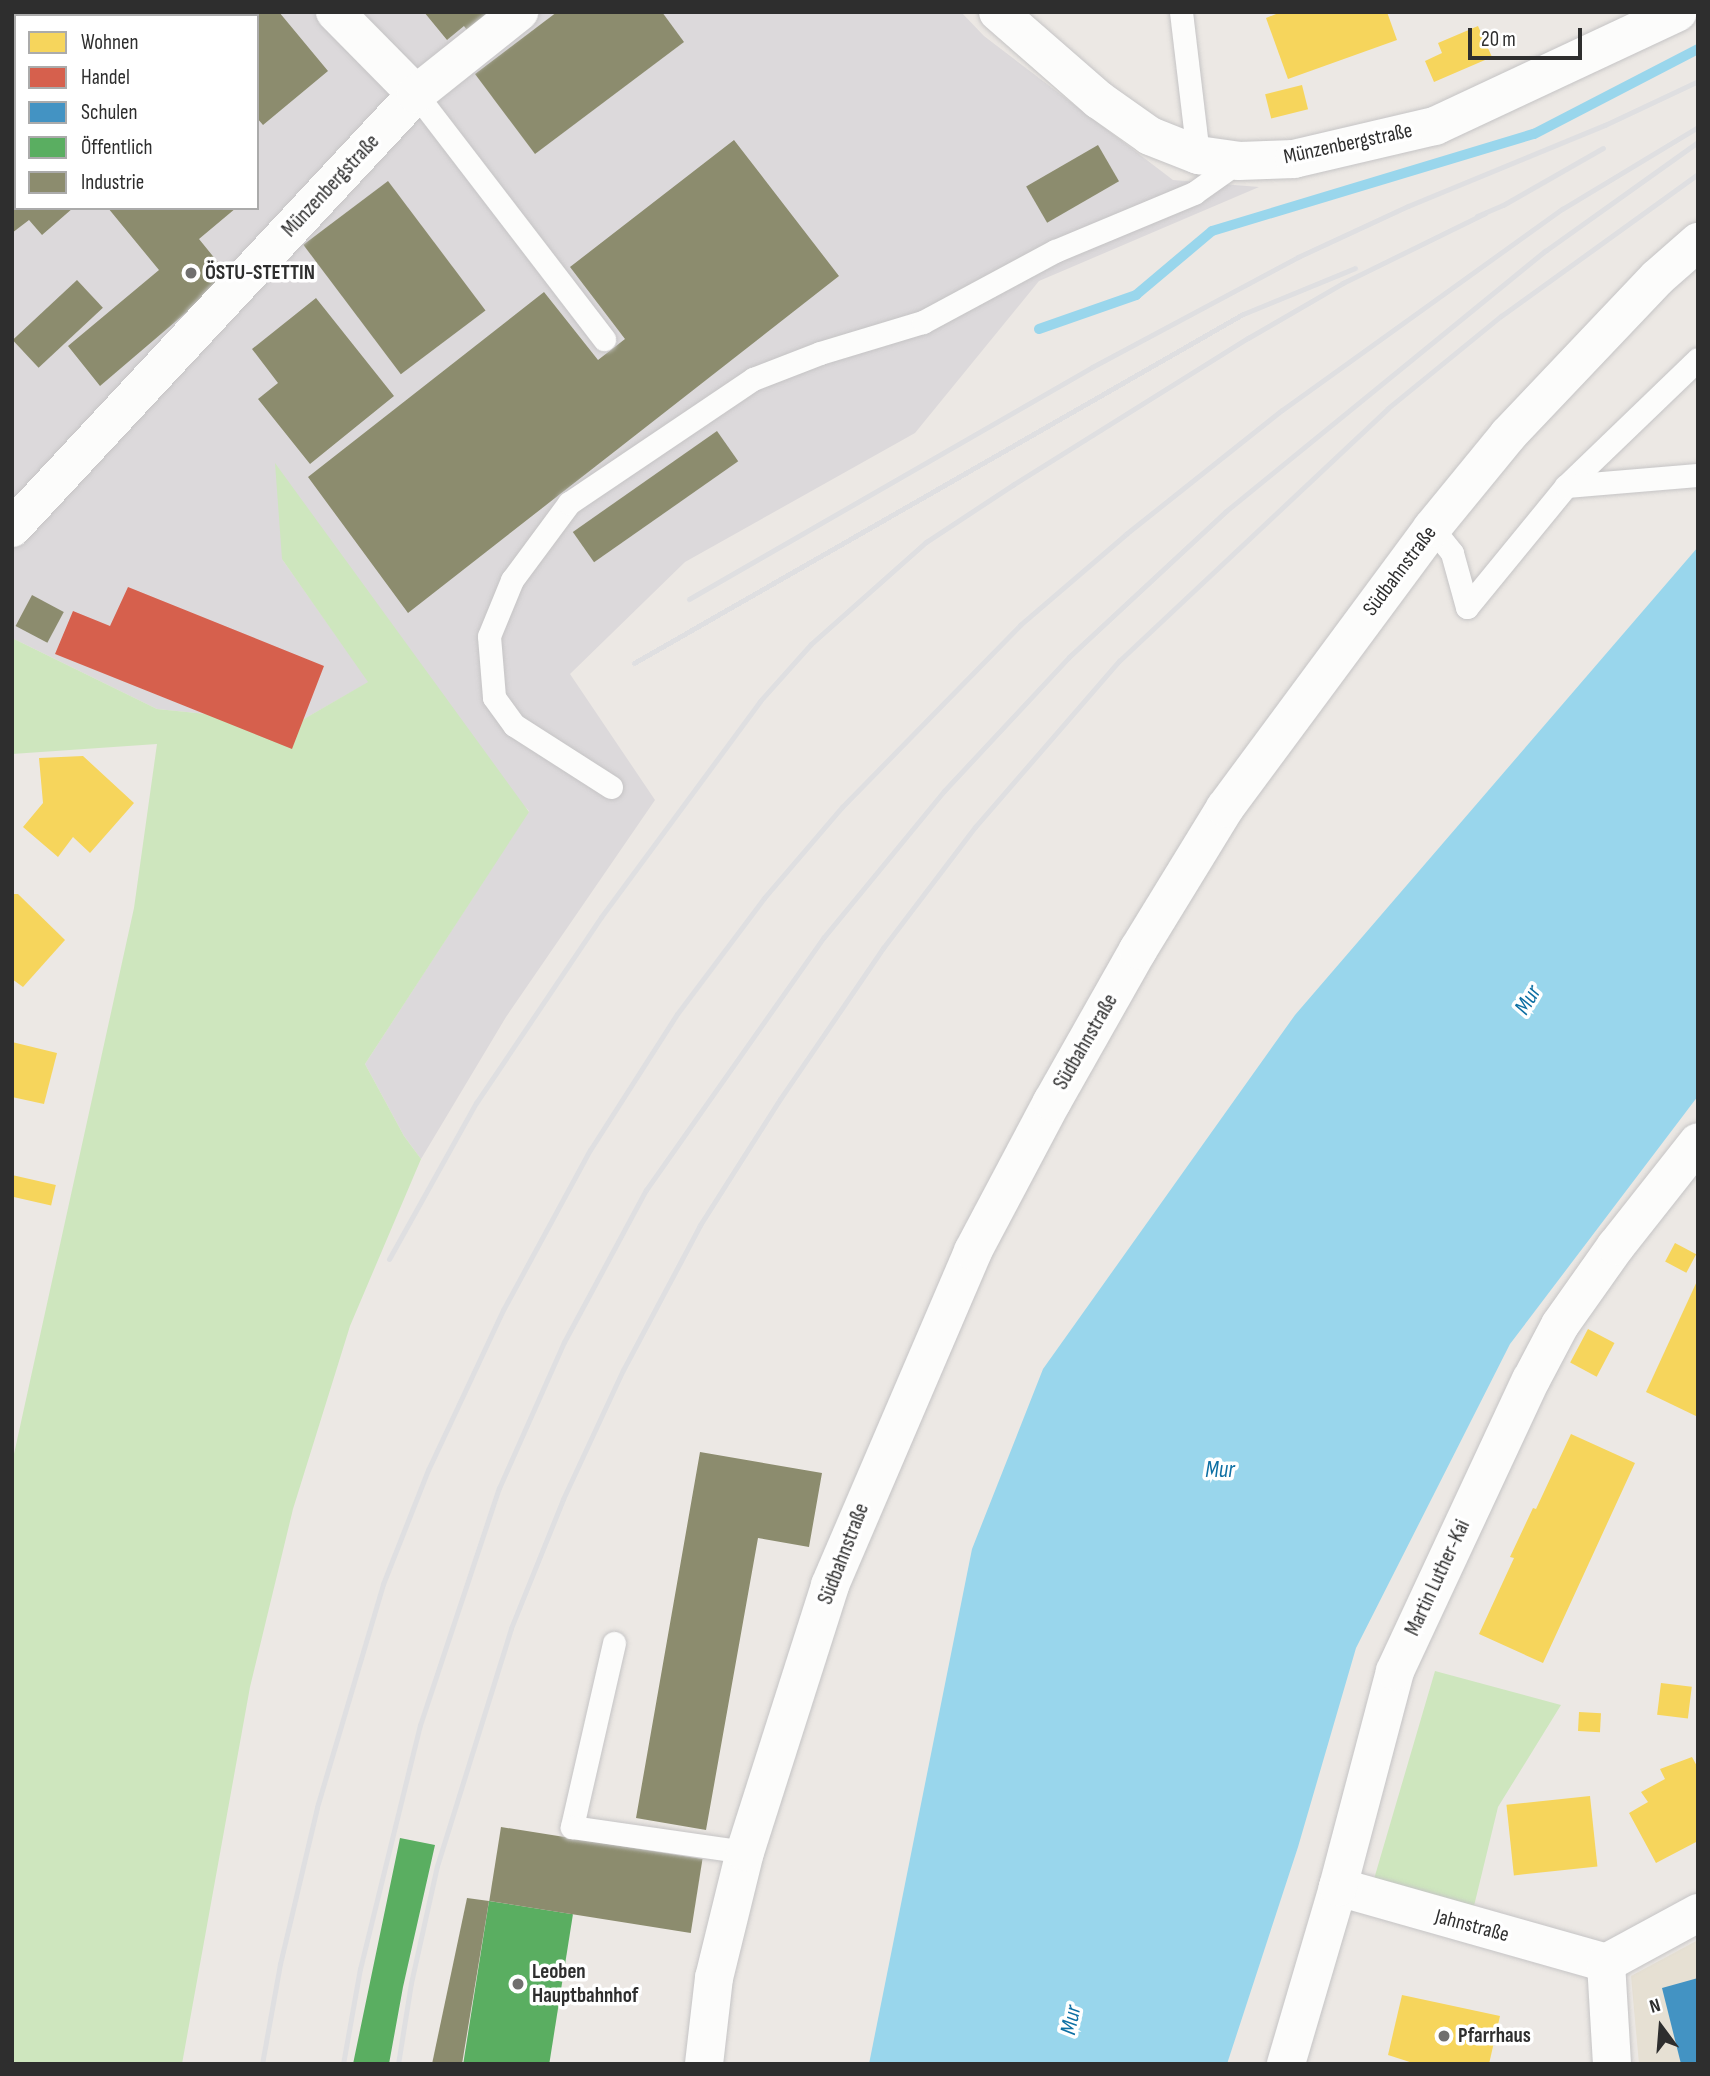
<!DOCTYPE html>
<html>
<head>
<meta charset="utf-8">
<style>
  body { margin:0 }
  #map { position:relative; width:1710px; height:2076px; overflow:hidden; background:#ece8e4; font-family:"Sofia Sans Condensed",sans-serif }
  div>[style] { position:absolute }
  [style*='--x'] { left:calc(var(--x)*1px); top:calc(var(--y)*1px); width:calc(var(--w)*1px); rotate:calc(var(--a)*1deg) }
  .industrial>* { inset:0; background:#dcd9db }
  .education>* { inset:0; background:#e6e0d3 }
  .green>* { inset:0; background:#cee6be }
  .water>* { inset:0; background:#99d6ec }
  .homes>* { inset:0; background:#f6d55c; transform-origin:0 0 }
  .shops>* { inset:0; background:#d6604d }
  .schools>* { inset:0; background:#4393c3 }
  .public>* { inset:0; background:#5aae61; transform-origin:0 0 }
  .industry>* { inset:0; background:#8c8c6e; transform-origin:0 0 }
  .stream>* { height:10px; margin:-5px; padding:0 5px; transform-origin:5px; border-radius:5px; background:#99d6ec }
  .roads { filter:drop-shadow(0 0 2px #c5c4c5) drop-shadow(0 0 2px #c5c4c5) }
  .service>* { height:23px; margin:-11.5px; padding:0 11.5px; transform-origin:11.5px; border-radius:11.5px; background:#fcfcfb }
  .minor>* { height:38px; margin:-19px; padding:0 19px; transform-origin:19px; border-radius:19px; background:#fcfcfb }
  .secondary>* { height:38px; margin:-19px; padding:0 19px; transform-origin:19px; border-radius:19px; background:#fcfcfb }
  .rail>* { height:5px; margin:-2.5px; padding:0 2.5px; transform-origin:2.5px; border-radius:2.5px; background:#dfdfe1 }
  .dots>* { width:19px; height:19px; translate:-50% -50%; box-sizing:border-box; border:4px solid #fff; border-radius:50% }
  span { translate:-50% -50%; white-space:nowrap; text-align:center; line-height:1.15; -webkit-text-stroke:7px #fff; paint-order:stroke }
  .street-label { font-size:21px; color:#2e2e2e }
  .poi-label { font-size:21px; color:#2e2e2e; font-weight:700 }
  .left { translate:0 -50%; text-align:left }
  .water-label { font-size:23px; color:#0d6fa3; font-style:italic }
  .frame { position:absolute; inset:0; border:14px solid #2e2e2e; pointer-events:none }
  .legend { position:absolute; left:14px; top:14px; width:245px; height:196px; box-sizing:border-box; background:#fff; border:2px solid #ababab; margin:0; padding:9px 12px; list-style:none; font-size:21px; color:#2e2e2e }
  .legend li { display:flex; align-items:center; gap:14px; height:35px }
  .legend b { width:35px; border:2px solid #ababab }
  .north { position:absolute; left:1626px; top:1992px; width:70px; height:70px; -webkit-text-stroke:5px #fff; paint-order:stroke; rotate:344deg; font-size:19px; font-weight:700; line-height:28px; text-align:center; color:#2e2e2e }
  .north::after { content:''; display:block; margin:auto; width:24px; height:32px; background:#2e2e2e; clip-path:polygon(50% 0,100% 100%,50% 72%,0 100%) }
  .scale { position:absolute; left:1468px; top:28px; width:114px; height:32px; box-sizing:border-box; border:4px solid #2e2e2e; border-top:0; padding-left:9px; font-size:21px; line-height:24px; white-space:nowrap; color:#2e2e2e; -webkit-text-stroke:5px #fff; paint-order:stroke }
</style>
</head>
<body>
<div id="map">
  <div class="industrial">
    <i style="clip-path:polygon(evenodd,12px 12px,961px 12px,984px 36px,1173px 180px,1259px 187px,1039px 281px,915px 433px,685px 562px,570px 674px,655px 800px,506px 1017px,421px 1159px,404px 1136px,365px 1064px,529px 811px,282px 559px,369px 682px,297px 723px,157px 709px,12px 638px,12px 12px,16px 16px,257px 16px,257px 208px,16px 208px,16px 16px)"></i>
  </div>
  <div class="education">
    <i style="clip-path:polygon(1698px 1940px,1698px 2064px,1639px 2064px,1631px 1976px)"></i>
  </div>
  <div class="green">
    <i style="clip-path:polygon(275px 463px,529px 812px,365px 1064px,404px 1136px,421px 1159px,350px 1326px,293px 1509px,250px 1687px,182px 2064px,12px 2064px,12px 1463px,134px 908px,157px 744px,12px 754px,12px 638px,157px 709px,297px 723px,368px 682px,282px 559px)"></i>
    <i style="clip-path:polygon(1435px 1671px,1561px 1705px,1498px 1807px,1474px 1906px,1374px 1879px)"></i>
  </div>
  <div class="water">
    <i style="clip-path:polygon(1698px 547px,1698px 1096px,1510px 1344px,1356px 1648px,1298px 1847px,1227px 2064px,869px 2064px,972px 1549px,1043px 1369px,1295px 1015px)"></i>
  </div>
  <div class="homes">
    <i style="clip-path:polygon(1281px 12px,1387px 12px,1397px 40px,1288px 79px,1266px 18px)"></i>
    <i style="clip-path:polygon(1478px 26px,1492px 57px,1434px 82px,1425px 61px,1442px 53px,1438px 43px)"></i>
    <i style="left:1302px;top:85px;width:25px;height:38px;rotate:76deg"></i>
    <i style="clip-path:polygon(83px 756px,134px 803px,90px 853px,73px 837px,58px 857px,23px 827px,43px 803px,39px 758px)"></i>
    <i style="clip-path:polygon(12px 894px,18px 894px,65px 940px,23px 987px,12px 979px)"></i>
    <i style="clip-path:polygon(12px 1042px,57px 1053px,44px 1104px,12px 1097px)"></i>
    <i style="left:12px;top:1175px;width:45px;height:21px;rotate:13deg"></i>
    <i style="left:1675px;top:1243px;width:24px;height:21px;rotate:28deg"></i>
    <i style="clip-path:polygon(1698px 1279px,1698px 1417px,1646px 1392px)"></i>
    <i style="left:1588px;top:1329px;width:30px;height:38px;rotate:28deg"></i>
    <i style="clip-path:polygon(1571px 1434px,1635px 1463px,1543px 1663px,1479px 1634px,1514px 1558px,1510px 1557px,1533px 1508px,1536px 1509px)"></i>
    <i style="left:1661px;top:1683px;width:31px;height:32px;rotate:7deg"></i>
    <i style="left:1579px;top:1712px;width:22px;height:19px;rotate:3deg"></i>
    <i style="clip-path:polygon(1692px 1757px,1698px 1768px,1698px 1841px,1656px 1863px,1629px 1813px,1648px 1802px,1641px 1792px,1665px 1779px,1660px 1769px)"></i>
    <i style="left:1590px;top:1796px;width:71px;height:84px;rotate:84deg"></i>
    <i style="clip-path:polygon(1402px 1995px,1500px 2016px,1489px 2064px,1416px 2064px,1388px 2055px)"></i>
  </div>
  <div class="shops">
    <i style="clip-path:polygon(128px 587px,324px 666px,292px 749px,55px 654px,73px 611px,110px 626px)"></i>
  </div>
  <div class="schools">
    <i style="clip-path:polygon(1698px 1978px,1698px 2064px,1681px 2064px,1662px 1988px)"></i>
  </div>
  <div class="public">
    <i style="clip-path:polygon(400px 1838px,435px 1845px,403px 1987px,389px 2064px,353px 2064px)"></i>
    <i style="left:489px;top:1901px;width:85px;height:165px;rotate:9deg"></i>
  </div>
  <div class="industry">
    <i style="clip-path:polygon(12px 12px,20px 16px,16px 16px,16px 117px,12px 114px)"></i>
    <i style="clip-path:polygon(166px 12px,279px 12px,328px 71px,263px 125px,257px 118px,257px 16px,169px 16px)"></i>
    <i style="clip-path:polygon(424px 12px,494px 12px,469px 33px,464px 26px,447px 40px)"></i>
    <i style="clip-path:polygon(557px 12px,662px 12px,684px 42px,535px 154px,475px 74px)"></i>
    <i style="clip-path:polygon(734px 140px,839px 276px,408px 613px,308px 477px,544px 292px,598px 360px,625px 339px,570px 267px)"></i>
    <i style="left:1098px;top:145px;width:42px;height:83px;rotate:60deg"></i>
    <i style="clip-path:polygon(16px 172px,16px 208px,73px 208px,42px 235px,29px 220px,12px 233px,12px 175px)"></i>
    <i style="left:388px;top:181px;width:162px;height:106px;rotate:53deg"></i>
    <i style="clip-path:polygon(108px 208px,236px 208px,199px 239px,229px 276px,100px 386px,68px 346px,159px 270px)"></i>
    <i style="left:77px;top:280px;width:38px;height:88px;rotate:47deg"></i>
    <i style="clip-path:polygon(316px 298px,394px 396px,310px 464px,258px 399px,278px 383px,252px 349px)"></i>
    <i style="left:717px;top:431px;width:37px;height:176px;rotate:55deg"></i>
    <i style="left:32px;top:595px;width:36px;height:35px;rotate:28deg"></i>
    <i style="clip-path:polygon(700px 1452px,822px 1473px,809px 1547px,758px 1538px,706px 1830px,636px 1818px)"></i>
    <i style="left:501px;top:1827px;width:204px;height:75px;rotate:9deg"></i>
    <i style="clip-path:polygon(467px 1898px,489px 1901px,462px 2064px,432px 2064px)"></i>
  </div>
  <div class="stream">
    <i style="--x:1039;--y:329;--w:103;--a:-19.3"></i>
    <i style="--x:1136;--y:295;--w:99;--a:-40.1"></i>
    <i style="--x:1212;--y:231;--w:336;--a:-16.8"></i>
    <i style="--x:1534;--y:134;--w:185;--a:-27.4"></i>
  </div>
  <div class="roads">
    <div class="service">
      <i style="--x:1181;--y:12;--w:144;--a:83.2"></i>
      <i style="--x:416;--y:94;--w:309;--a:52.5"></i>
      <i style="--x:1566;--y:486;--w:183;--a:-43.9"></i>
      <i style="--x:1432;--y:528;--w:32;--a:51"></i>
      <i style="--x:1452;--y:553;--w:56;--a:74.5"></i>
      <i style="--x:1467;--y:607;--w:156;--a:-50.7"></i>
      <i style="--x:1566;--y:486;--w:132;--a:-4.8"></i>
      <i style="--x:611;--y:787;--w:115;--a:-147.4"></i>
      <i style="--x:514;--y:725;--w:34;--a:-126"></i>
      <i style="--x:494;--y:697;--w:61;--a:-94.7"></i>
      <i style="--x:489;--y:636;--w:61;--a:-67.7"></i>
      <i style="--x:512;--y:580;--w:96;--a:-53.5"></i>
      <i style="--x:569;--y:503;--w:222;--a:-34"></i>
      <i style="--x:753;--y:379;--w:72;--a:-21.2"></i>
      <i style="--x:820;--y:353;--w:108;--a:-16.8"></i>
      <i style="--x:923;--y:322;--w:150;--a:-28.3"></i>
      <i style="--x:1055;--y:251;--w:151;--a:-22.6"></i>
      <i style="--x:1194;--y:193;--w:55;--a:-35.4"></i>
      <i style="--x:614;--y:1643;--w:189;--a:102.9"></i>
      <i style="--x:572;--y:1827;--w:175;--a:8.2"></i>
    </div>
    <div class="minor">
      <i style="--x:335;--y:12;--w:115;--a:45.4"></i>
      <i style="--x:998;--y:12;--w:134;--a:41.1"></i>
      <i style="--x:1099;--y:100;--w:62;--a:35.2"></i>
      <i style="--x:1150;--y:136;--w:52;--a:21.6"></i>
      <i style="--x:1198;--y:155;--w:41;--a:8.3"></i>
      <i style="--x:1239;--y:161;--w:55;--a:-2.1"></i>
      <i style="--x:1294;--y:159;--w:145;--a:-13.2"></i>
      <i style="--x:1435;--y:126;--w:268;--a:-25.1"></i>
      <i style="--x:12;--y:528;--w:593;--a:-47.05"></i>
      <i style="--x:416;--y:94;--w:132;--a:-38.5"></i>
      <i style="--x:1338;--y:1887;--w:279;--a:15.8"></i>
      <i style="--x:1286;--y:2064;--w:184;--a:-73.6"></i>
      <i style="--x:1338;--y:1887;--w:223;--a:-75.2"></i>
      <i style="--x:1395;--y:1671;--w:321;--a:-65"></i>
      <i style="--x:1531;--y:1380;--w:62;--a:-62.2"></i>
      <i style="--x:1560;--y:1325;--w:97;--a:-54.7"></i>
      <i style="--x:1616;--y:1246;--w:132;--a:-51.7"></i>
      <i style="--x:1612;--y:2064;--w:101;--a:-93.4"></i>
      <i style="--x:1606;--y:1963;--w:105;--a:-28.5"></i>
    </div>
    <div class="secondary">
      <i style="--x:704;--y:2064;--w:87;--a:-83.4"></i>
      <i style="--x:714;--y:1978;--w:130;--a:-76.2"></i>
      <i style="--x:745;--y:1852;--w:280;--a:-72.3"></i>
      <i style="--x:830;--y:1585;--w:363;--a:-66.8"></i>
      <i style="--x:973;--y:1251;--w:169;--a:-62.1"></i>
      <i style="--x:1052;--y:1102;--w:175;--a:-60.5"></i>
      <i style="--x:1138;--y:950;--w:167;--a:-58.5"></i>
      <i style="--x:1225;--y:808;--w:348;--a:-53.5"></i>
      <i style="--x:1432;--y:528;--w:120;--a:-50.7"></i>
      <i style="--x:1508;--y:435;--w:216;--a:-46.5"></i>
      <i style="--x:1657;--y:278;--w:55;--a:-41.3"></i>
    </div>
  </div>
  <div class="rail">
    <i style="--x:1477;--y:216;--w:28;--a:-23"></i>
    <i style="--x:1503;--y:205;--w:115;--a:-29.7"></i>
    <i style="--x:689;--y:599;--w:465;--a:-29.9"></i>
    <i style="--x:1092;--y:367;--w:234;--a:-28.1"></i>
    <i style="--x:1298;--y:257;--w:121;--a:-24.9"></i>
    <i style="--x:1408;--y:206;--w:213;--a:-22.4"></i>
    <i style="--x:1605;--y:125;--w:103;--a:-25.3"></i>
    <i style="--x:634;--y:663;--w:702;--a:-29.82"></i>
    <i style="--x:1243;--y:314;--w:121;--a:-22.3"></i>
    <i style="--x:389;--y:1259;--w:179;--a:-60.9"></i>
    <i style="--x:476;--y:1103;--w:224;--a:-56.1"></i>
    <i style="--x:601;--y:917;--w:268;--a:-53.6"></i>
    <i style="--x:760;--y:701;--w:76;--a:-48.2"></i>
    <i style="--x:811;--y:644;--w:154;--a:-41.6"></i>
    <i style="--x:926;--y:542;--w:105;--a:-33.4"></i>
    <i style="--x:1014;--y:484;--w:276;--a:-32"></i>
    <i style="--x:1248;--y:338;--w:110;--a:-30.1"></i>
    <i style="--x:1343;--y:283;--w:158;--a:-26.2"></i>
    <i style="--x:262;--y:2064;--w:102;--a:-79.8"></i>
    <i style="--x:280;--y:1964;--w:161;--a:-76.7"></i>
    <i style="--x:317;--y:1807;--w:233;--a:-73.5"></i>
    <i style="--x:383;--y:1584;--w:123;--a:-68.5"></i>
    <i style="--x:428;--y:1470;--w:177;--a:-64.9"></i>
    <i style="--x:503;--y:1310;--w:182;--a:-61.5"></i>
    <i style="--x:590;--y:1150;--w:161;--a:-57.4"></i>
    <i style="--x:677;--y:1014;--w:145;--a:-53.1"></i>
    <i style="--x:764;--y:898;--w:120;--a:-49.4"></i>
    <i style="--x:842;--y:807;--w:255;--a:-45.6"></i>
    <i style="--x:1020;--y:625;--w:140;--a:-40.6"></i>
    <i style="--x:1126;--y:534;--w:199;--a:-38.5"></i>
    <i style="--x:1282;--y:410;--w:345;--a:-35.7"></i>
    <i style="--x:1562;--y:209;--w:159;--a:-31.1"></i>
    <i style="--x:343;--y:2064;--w:97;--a:-79.9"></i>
    <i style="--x:360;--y:1969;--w:251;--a:-76.2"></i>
    <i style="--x:420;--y:1725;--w:250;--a:-71.6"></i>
    <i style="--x:499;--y:1488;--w:160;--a:-66"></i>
    <i style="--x:564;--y:1342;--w:173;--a:-61.7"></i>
    <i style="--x:646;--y:1190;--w:309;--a:-54.9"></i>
    <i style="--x:824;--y:937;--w:189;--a:-50.6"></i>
    <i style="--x:944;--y:791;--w:183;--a:-47"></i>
    <i style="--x:1069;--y:657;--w:214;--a:-42.9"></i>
    <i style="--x:1226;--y:511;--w:412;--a:-39.2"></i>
    <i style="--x:1545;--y:251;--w:188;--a:-35.5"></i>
    <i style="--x:398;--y:2064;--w:82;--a:-80.9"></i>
    <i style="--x:411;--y:1983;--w:120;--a:-77.5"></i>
    <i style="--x:437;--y:1866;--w:249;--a:-72.7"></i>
    <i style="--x:511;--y:1628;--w:139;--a:-68"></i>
    <i style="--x:563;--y:1499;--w:142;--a:-65.1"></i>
    <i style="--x:623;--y:1370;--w:164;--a:-62"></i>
    <i style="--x:700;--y:1225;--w:149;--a:-57.6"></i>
    <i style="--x:780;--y:1099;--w:183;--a:-55.7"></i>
    <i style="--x:883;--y:948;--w:152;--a:-52.8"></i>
    <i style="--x:975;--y:827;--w:220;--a:-49.1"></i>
    <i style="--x:1119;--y:661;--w:369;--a:-43.2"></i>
    <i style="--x:1388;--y:408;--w:146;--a:-39.2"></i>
    <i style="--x:1501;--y:316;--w:243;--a:-35.8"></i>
  </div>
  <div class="dots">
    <i style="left:191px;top:273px;background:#706f6e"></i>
    <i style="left:518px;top:1984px;background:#706f6e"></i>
    <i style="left:1444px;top:2036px;background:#706f6e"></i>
  </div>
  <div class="street-label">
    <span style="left:1348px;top:144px;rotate:-12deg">Münzenbergstraße</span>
    <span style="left:331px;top:186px;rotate:-47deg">Münzenbergstraße</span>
    <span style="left:1400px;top:571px;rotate:-53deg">Südbahnstraße</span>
    <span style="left:1086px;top:1042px;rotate:-60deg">Südbahnstraße</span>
    <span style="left:844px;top:1554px;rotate:-69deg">Südbahnstraße</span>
    <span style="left:1438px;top:1578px;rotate:-65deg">Martin Luther-Kai</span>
    <span style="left:1472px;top:1926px;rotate:15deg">Jahnstraße</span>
  </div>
  <div class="poi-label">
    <span class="left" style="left:205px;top:273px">ÖSTU-STETTIN</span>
    <span class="left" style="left:532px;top:1984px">Leoben<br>Hauptbahnhof</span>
    <span class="left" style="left:1458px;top:2036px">Pfarrhaus</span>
  </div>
  <div class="water-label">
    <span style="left:1528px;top:1000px;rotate:-59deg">Mur</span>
    <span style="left:1220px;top:1470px">Mur</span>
    <span style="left:1071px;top:2020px;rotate:-79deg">Mur</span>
  </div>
  <div class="frame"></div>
  <ul class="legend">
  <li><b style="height:19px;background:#f6d55c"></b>Wohnen</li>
  <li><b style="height:19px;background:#d6604d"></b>Handel</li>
  <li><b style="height:19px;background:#4393c3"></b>Schulen</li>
  <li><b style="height:19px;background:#5aae61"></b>Öffentlich</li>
  <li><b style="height:19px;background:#8c8c6e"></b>Industrie</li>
  </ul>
  <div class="north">N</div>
  <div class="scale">20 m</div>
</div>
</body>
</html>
